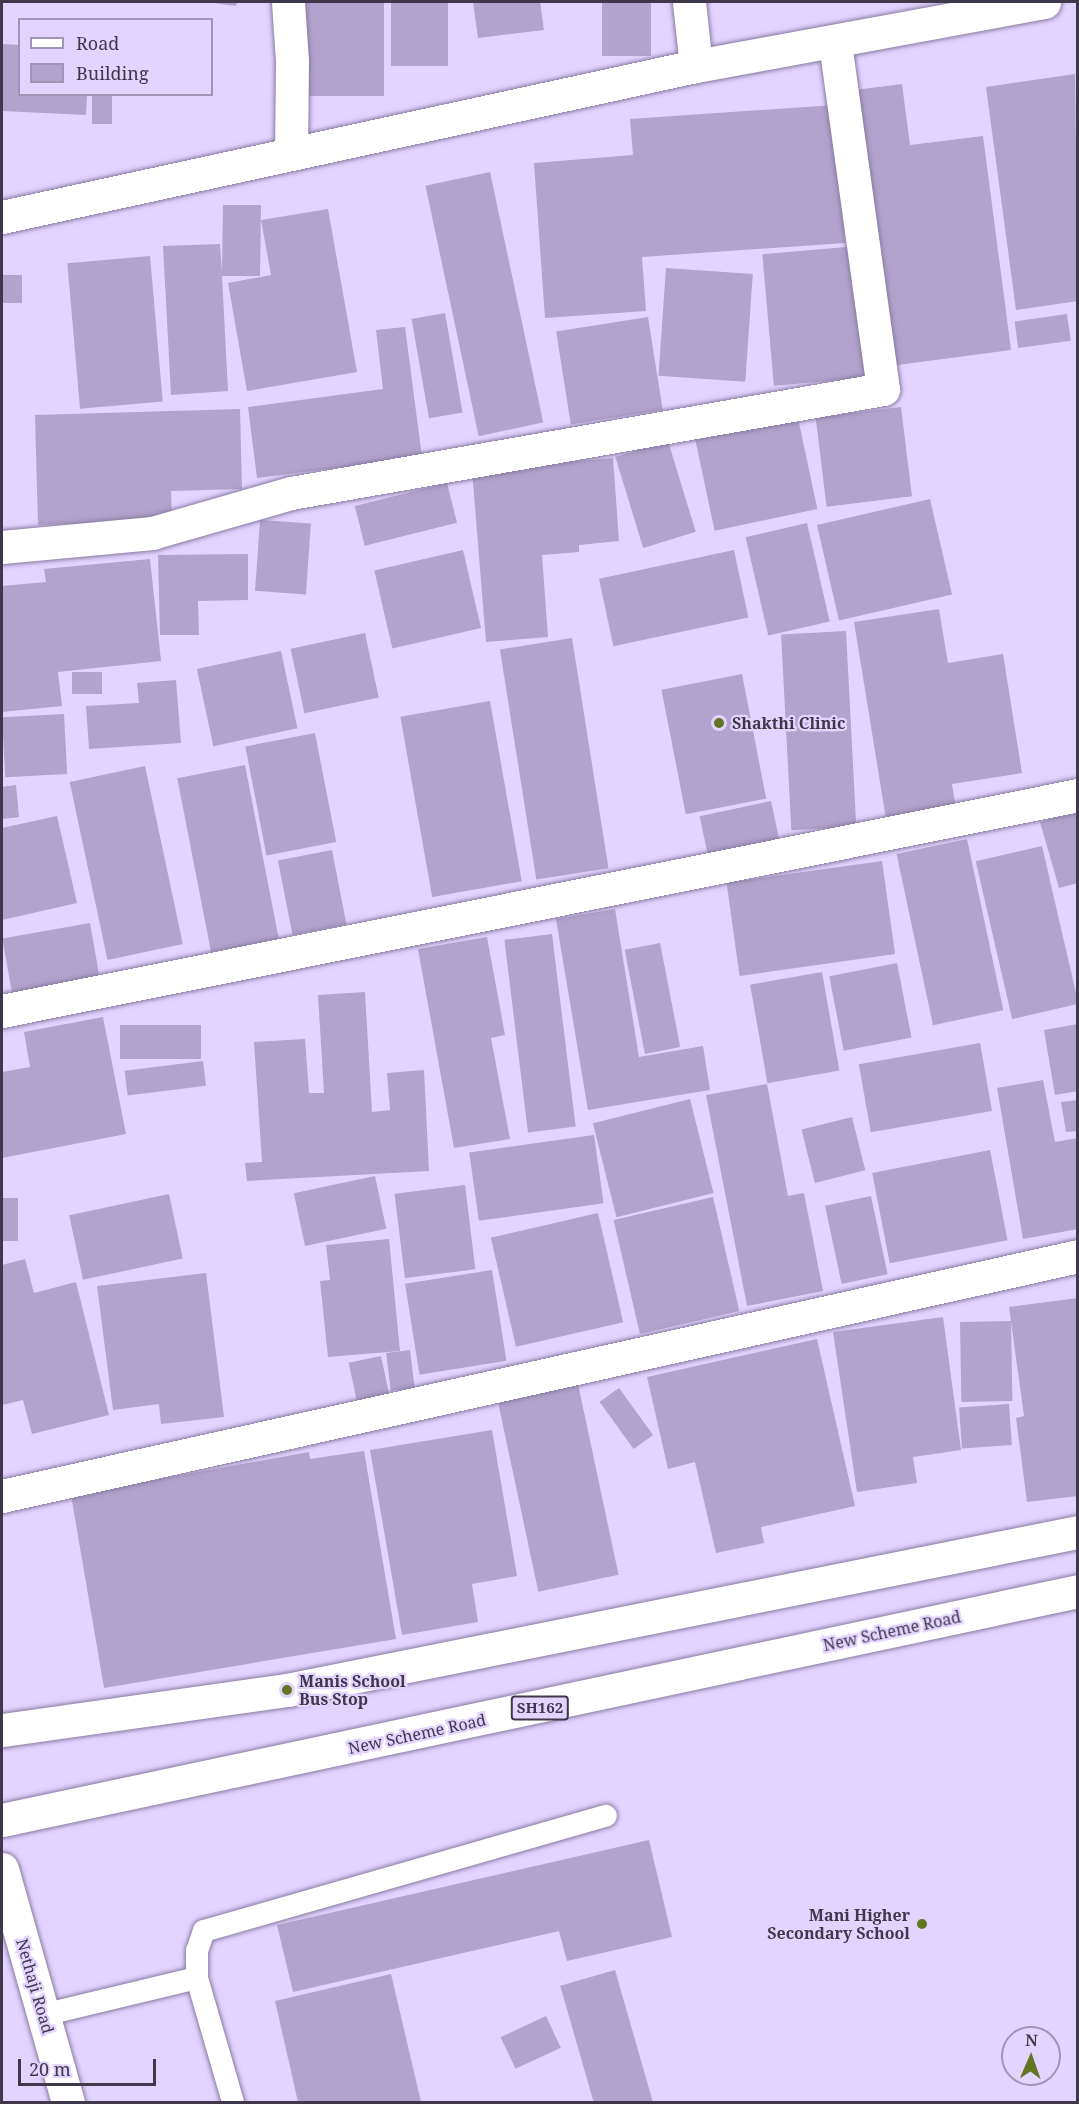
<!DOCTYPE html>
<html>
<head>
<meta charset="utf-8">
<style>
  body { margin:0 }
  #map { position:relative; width:1079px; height:2104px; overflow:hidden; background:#e2d3ff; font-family:"Noto Serif",serif }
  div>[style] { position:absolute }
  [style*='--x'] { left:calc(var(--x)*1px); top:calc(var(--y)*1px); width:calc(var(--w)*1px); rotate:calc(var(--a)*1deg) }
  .building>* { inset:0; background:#b1a3cd; transform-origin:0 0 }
  .roads { filter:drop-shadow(0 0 2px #887ba2) drop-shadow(0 0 2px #887ba2) }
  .service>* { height:22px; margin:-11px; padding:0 11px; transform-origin:11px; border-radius:11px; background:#fff }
  .minor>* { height:33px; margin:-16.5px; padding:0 16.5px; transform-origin:16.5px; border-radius:16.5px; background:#fff }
  .secondary>* { height:33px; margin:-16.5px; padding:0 16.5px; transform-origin:16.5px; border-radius:16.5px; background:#fff }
  .primary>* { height:33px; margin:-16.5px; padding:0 16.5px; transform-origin:16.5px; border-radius:16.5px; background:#fff }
  .dots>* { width:16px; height:16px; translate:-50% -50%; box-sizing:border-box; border:3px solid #e2d3ff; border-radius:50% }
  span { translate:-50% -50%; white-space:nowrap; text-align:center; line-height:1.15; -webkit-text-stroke:4.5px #e2d3ff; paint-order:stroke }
  .shield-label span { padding:2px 4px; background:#e2d3ff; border:2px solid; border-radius:4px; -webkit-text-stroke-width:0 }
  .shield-label { font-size:15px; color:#3e384a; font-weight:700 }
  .poi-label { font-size:16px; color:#3e384a; font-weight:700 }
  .left { translate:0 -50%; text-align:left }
  .right { translate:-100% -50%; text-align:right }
  .street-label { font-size:16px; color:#3e384a }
  .frame { position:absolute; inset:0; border:3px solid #3e384a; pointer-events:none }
  .legend { position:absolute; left:18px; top:18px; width:195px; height:78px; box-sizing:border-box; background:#e2d3ff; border:2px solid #a095b7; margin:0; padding:8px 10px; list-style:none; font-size:18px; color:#3e384a }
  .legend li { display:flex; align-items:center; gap:12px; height:30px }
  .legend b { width:30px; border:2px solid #a095b7 }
  .north { position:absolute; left:1001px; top:2026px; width:60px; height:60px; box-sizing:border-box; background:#e2d3ff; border:2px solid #a095b7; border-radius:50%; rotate:2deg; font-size:16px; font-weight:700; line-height:24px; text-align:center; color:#3e384a }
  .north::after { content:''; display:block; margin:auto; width:21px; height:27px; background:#637422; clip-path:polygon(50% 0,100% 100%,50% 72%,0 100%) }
  .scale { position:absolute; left:18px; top:2059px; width:138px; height:27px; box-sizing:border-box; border:3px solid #3e384a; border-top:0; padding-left:8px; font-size:18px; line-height:21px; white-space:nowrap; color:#3e384a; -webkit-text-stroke:4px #e2d3ff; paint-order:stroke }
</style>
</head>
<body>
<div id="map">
  <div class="building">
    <i style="clip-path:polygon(207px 2px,237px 2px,236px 6px)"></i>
    <i style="left:302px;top:2px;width:82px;height:94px"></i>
    <i style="left:391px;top:2px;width:57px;height:64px"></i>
    <i style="clip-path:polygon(473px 2px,540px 2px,544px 30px,478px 38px)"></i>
    <i style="left:602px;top:2px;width:49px;height:54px"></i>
    <i style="clip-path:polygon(2px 44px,20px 45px,20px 94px,87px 94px,86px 115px,2px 111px)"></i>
    <i style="clip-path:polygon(1075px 74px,1078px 301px,1016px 310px,986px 87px)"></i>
    <i style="clip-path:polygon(902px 84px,910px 145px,983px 136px,1011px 350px,890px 366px,855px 90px)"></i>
    <i style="left:92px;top:94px;width:20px;height:30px"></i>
    <i style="clip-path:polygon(835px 105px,845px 243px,642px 257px,646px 311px,545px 318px,534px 163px,633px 155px,630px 119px)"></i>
    <i style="left:490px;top:172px;width:256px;height:66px;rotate:78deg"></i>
    <i style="clip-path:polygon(223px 205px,261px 205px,260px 276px,222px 276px,228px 391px,171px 395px,163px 246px,220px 244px,222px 272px)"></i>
    <i style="clip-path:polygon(328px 209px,357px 372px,247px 391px,228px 283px,271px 275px,261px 220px)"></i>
    <i style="left:857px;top:246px;width:132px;height:95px;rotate:85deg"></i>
    <i style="left:150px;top:256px;width:146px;height:83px;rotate:85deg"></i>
    <i style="left:666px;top:268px;width:87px;height:108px;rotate:4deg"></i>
    <i style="left:2px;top:275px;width:20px;height:28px"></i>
    <i style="left:445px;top:313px;width:101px;height:34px;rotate:80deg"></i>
    <i style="left:1067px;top:314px;width:27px;height:53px;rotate:82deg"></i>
    <i style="left:648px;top:317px;width:94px;height:93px;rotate:81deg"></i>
    <i style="clip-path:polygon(405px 327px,422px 457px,257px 478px,248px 407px,383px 389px,376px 330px)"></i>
    <i style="left:901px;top:407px;width:90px;height:86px;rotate:83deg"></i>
    <i style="clip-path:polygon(240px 409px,242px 489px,171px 491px,172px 521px,38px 525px,35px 415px)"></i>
    <i style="left:798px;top:418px;width:93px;height:105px;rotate:78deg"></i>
    <i style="left:668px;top:441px;width:95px;height:55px;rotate:73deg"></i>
    <i style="clip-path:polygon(613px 458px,619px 541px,579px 545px,579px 552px,542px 555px,548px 637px,486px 642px,472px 470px)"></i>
    <i style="left:447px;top:483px;width:41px;height:95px;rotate:76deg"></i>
    <i style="left:930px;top:499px;width:98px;height:116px;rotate:77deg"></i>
    <i style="left:260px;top:520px;width:51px;height:71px;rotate:4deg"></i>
    <i style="left:807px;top:523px;width:101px;height:63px;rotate:77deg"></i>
    <i style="left:463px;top:550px;width:80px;height:91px;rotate:77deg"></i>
    <i style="left:734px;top:550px;width:69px;height:138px;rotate:78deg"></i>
    <i style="clip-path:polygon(248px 554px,248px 600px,198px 601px,199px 635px,160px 635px,158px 555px)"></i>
    <i style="clip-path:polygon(150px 559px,161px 661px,58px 672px,62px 706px,2px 712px,2px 586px,46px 582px,44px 569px)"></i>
    <i style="clip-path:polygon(939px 609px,948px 663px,1003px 654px,1022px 773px,952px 784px,957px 814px,887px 825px,854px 622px)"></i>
    <i style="left:846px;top:631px;width:196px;height:65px;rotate:87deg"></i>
    <i style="left:365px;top:633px;width:66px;height:76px;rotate:78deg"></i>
    <i style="left:572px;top:638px;width:233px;height:73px;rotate:81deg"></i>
    <i style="left:281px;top:651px;width:79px;height:86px;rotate:78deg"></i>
    <i style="left:72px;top:672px;width:30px;height:22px"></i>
    <i style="left:742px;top:674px;width:127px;height:82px;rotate:79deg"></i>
    <i style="clip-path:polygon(176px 680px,181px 743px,89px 749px,86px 706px,139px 703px,137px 683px)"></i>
    <i style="left:490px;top:701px;width:183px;height:91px;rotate:80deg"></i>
    <i style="left:64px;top:714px;width:60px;height:62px;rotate:87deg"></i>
    <i style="left:315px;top:733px;width:111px;height:71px;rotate:79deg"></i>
    <i style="left:245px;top:765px;width:177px;height:69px;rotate:79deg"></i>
    <i style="left:145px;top:766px;width:182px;height:77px;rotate:78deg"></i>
    <i style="clip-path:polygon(16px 785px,19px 817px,2px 819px,2px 787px)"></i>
    <i style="left:771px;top:801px;width:43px;height:73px;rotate:78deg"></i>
    <i style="clip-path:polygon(1078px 811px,1078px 883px,1059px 888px,1040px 822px)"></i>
    <i style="clip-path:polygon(57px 816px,77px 903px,2px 920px,2px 828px)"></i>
    <i style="left:967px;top:839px;width:175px;height:72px;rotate:78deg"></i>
    <i style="left:1042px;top:846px;width:162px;height:68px;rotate:77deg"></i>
    <i style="left:332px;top:850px;width:76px;height:55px;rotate:79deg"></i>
    <i style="left:882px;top:861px;width:94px;height:157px;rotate:82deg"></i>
    <i style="clip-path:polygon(615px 909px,639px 1057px,703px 1046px,710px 1090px,588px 1110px,556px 919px)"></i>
    <i style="left:90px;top:923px;width:56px;height:89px;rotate:80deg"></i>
    <i style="left:552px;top:934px;width:194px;height:48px;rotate:83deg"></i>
    <i style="clip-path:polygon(487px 937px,505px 1035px,491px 1038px,510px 1139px,454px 1148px,418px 949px)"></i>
    <i style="left:660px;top:943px;width:106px;height:36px;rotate:79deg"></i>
    <i style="left:897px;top:963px;width:76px;height:69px;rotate:79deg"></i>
    <i style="left:822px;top:972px;width:100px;height:73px;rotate:80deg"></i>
    <i style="clip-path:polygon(365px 992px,372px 1112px,390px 1110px,387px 1073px,424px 1070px,429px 1171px,247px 1181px,245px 1163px,262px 1162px,254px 1042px,305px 1039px,309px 1093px,324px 1093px,318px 995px)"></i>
    <i style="clip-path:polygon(103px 1017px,126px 1134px,2px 1158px,2px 1072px,30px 1067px,24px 1032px)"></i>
    <i style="clip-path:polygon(1078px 1024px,1078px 1091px,1055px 1095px,1044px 1030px)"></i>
    <i style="left:201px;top:1025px;width:34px;height:81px;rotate:90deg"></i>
    <i style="left:980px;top:1043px;width:69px;height:123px;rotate:80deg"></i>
    <i style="left:203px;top:1061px;width:25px;height:79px;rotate:83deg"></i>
    <i style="clip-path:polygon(1043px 1080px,1055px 1142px,1078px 1138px,1078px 1229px,1023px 1239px,997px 1088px)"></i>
    <i style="clip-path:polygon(767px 1084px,788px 1196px,804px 1193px,823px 1291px,747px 1306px,706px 1095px)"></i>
    <i style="left:690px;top:1099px;width:97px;height:100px;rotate:76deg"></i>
    <i style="clip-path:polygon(1078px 1100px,1078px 1131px,1066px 1132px,1061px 1102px)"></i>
    <i style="left:852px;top:1117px;width:55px;height:52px;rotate:76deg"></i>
    <i style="left:594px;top:1135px;width:69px;height:126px;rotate:82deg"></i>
    <i style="left:990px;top:1150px;width:92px;height:120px;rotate:79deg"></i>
    <i style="left:375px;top:1176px;width:54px;height:83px;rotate:78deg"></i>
    <i style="left:465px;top:1185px;width:85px;height:71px;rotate:83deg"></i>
    <i style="left:169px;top:1194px;width:66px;height:102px;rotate:78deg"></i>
    <i style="left:871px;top:1196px;width:80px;height:47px;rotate:78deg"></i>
    <i style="left:713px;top:1197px;width:117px;height:102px;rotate:77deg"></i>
    <i style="left:2px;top:1198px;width:16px;height:43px"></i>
    <i style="left:598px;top:1213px;width:112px;height:110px;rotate:77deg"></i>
    <i style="clip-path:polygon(389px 1239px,400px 1351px,328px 1357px,320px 1281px,330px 1280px,326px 1245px)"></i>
    <i style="clip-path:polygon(25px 1259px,34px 1293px,76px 1282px,109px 1415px,32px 1434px,23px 1400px,2px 1405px,2px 1265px)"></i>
    <i style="left:492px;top:1270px;width:92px;height:88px;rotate:81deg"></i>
    <i style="clip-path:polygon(206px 1273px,224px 1417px,161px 1424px,159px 1404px,113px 1410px,97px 1286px)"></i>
    <i style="clip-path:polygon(1078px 1298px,1078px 1496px,1027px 1502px,1016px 1418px,1024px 1416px,1009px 1307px)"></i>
    <i style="clip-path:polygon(943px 1317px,961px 1450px,913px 1457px,917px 1483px,857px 1492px,833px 1332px)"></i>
    <i style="left:1011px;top:1321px;width:80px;height:51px;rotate:89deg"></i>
    <i style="clip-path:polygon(817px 1339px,855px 1506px,761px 1527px,764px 1543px,716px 1553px,695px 1462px,668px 1469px,647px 1377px)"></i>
    <i style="left:410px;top:1350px;width:38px;height:24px;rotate:83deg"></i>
    <i style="left:381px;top:1356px;width:39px;height:33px;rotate:78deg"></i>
    <i style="left:578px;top:1384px;width:195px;height:82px;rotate:78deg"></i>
    <i style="left:619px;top:1388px;width:58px;height:24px;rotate:54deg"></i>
    <i style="left:1009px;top:1404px;width:41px;height:50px;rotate:86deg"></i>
    <i style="clip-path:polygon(492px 1430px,517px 1576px,472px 1584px,478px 1622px,402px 1635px,370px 1450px)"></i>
    <i style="clip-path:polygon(364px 1451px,396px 1639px,104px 1688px,71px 1495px,309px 1452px,310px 1459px)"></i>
    <i style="clip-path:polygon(649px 1840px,672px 1937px,567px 1961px,559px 1931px,293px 1992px,277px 1925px)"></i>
    <i style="left:615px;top:1970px;width:137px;height:57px;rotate:74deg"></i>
    <i style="clip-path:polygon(391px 1974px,421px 2102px,298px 2102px,275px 2001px)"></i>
    <i style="left:546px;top:2016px;width:35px;height:50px;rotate:65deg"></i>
  </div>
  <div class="roads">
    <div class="service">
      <i style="--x:43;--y:2015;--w:158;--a:-13.5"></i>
      <i style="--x:233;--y:2102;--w:129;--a:-106.2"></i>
      <i style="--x:197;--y:1978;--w:27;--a:-90"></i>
      <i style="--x:197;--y:1951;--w:21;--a:-71"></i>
      <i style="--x:204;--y:1931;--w:418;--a:-16"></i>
    </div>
    <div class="minor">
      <i style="--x:288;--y:2;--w:59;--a:86.1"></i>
      <i style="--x:292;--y:61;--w:93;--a:90.6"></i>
      <i style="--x:689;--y:2;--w:64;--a:83.8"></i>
      <i style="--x:2;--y:217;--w:710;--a:-12.28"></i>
      <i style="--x:696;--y:66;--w:354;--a:-10.4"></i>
      <i style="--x:2;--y:547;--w:151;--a:-5.3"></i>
      <i style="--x:152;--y:533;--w:145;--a:-16.1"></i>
      <i style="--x:291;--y:493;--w:601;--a:-9.96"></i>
      <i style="--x:883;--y:389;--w:350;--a:-97.9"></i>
      <i style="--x:2;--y:1011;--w:1097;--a:-11.35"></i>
      <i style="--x:2;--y:1496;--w:1102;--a:-12.57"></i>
    </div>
    <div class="secondary">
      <i style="--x:2;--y:1869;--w:242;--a:74.2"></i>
    </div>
    <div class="primary">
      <i style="--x:2;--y:1730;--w:288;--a:-8"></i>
      <i style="--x:287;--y:1690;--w:807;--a:-11.3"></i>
      <i style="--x:2;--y:1820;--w:1100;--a:-12.01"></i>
    </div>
  </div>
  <div class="dots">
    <i style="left:719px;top:723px;background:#637422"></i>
    <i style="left:287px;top:1690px;background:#637422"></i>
    <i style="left:922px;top:1924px;background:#637422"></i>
  </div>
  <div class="shield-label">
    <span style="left:540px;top:1708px">SH162</span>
  </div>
  <div class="poi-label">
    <span class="left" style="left:732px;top:723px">Shakthi Clinic</span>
    <span class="left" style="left:299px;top:1690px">Manis School<br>Bus Stop</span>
    <span class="right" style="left:910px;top:1924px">Mani Higher<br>Secondary School</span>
  </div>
  <div class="street-label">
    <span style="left:892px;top:1631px;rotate:-12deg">New Scheme Road</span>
    <span style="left:417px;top:1734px;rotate:-12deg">New Scheme Road</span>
    <span style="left:35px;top:1986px;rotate:74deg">Nethaji Road</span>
  </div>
  <div class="frame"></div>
  <ul class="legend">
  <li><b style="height:8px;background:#fff"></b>Road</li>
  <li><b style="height:16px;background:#b1a3cd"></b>Building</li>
  </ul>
  <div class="north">N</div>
  <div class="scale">20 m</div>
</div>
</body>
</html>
